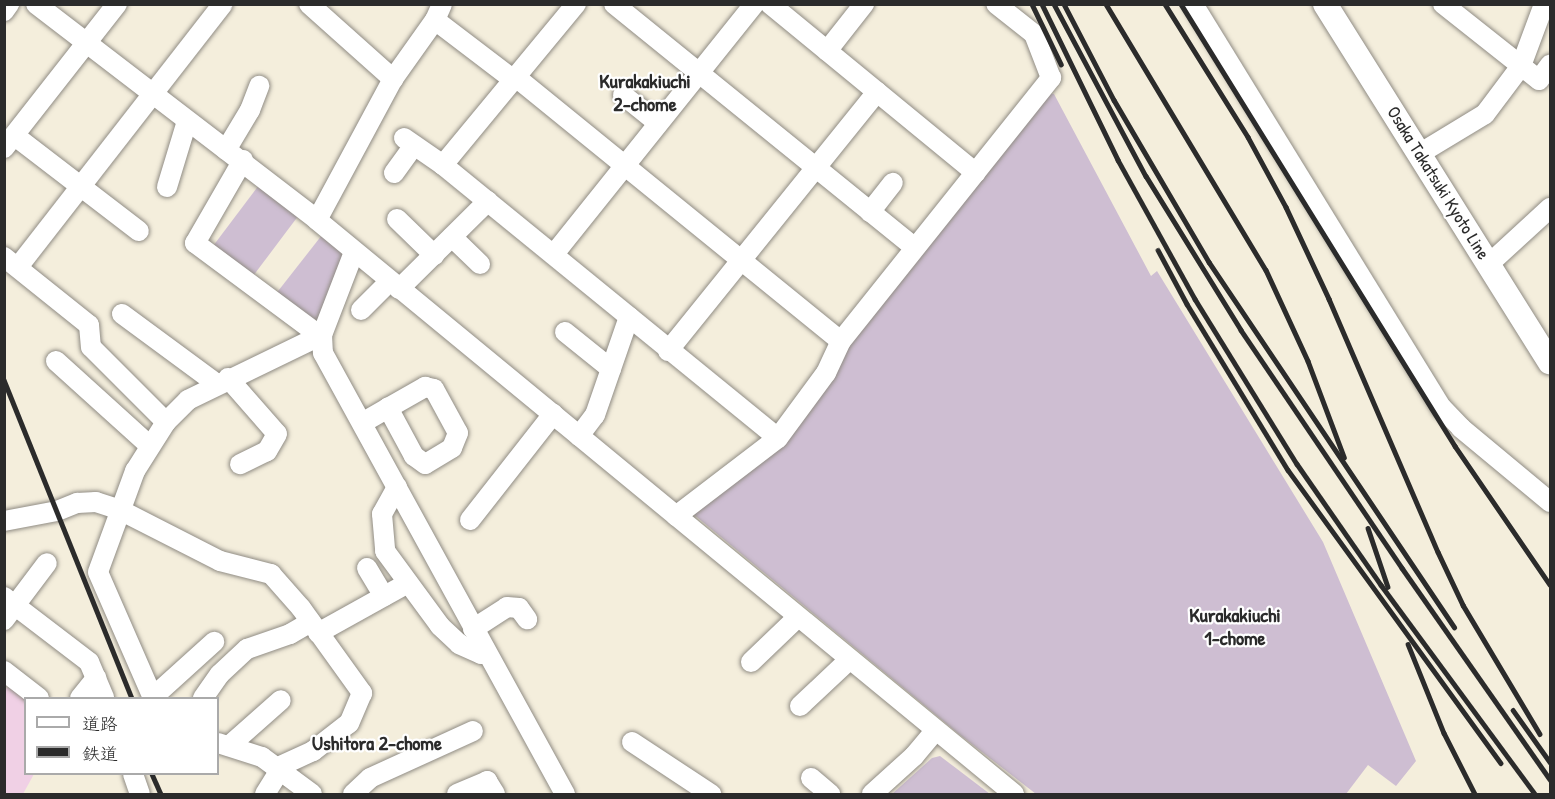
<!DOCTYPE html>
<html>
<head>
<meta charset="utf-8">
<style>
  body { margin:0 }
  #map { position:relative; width:1555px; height:799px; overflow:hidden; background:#f4eedc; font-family:"Patrick Hand","Klee One",sans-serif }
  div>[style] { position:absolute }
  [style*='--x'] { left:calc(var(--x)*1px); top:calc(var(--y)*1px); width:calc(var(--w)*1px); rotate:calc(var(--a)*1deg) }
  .built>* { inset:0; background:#f0d0e5 }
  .industrial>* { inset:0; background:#cebed2; transform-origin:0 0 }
  .roads { filter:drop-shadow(0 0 2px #908c84) drop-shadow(0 0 2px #908c84) }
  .minor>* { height:20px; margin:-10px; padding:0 10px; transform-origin:10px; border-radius:10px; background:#fff }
  .major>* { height:24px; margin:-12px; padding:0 12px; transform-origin:12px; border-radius:12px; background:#fff }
  .rail>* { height:4.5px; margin:-2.25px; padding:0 2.25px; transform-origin:2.25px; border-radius:2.25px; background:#2b2b2b }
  span { translate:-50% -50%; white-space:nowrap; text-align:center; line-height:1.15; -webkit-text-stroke:4.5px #fff; paint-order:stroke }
  .street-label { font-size:18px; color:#2b2b2b }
  .neighbourhood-label { font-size:20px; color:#2b2b2b; font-weight:700 }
  .frame { position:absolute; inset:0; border:6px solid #2b2b2b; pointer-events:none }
  .legend { position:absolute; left:24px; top:697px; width:195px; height:78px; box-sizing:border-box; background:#fff; border:2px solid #aaa; margin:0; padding:8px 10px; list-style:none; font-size:18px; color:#2b2b2b }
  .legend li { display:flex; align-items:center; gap:12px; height:30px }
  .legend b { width:30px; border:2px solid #aaa }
</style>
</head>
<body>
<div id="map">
  <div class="built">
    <i style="clip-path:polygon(12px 681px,26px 698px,26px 774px,34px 774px,23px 794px,5px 794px,5px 690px)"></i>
  </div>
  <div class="industrial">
    <i style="clip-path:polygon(1047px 93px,1054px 94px,1151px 276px,1157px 271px,1323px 542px,1416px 761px,1396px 786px,1368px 765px,1346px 794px,1036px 794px,960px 735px,692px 513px,786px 439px,848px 341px)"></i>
    <i style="left:259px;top:185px;width:50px;height:77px;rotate:37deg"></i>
    <i style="clip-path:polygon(322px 235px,344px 253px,316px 327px,275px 295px)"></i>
    <i style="clip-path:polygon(940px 756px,990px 794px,892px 794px,932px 758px)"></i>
  </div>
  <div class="roads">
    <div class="minor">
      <i style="--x:36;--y:4;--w:354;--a:37.5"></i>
      <i style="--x:317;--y:220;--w:903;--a:39.47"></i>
      <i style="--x:309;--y:4;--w:113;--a:41.8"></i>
      <i style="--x:576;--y:4;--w:209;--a:129.6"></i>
      <i style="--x:443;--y:165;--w:432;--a:39.2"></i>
      <i style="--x:614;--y:4;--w:386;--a:39"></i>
      <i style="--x:770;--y:4;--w:266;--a:39.4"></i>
      <i style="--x:1193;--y:4;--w:475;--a:58.4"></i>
      <i style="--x:1442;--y:408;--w:28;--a:46"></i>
      <i style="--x:1461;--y:428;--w:116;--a:39.7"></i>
      <i style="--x:1443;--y:4;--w:122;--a:38.4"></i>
      <i style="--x:1539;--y:80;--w:19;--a:-54"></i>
      <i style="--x:4;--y:11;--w:9;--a:-54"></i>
      <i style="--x:435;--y:20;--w:101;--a:37.3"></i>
      <i style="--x:827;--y:51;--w:60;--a:-51.8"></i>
      <i style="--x:517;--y:78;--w:417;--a:39.1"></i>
      <i style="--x:623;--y:95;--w:45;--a:38.7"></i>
      <i style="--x:15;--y:136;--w:156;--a:37.5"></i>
      <i style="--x:404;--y:138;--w:47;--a:34.7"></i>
      <i style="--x:4;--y:148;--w:183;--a:-51.9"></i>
      <i style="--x:226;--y:150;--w:47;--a:-59"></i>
      <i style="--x:250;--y:110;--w:26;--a:-69"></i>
      <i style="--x:1419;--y:154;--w:77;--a:-31.2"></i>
      <i style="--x:1485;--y:114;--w:60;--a:-53.1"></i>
      <i style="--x:1521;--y:66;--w:66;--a:-69.6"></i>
      <i style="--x:243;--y:160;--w:96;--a:120"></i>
      <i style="--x:195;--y:243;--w:156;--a:36.6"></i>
      <i style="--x:394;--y:173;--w:34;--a:-54"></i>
      <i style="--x:167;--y:187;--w:69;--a:-73.1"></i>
      <i style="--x:870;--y:212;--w:37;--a:-52"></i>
      <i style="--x:397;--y:219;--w:52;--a:44.2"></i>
      <i style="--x:317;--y:220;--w:160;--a:-61.7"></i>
      <i style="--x:393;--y:79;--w:72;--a:-54.6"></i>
      <i style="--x:435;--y:20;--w:17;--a:-66"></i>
      <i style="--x:452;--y:237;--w:39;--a:44"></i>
      <i style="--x:354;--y:252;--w:89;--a:111.1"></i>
      <i style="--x:322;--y:335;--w:18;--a:87"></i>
      <i style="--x:323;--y:353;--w:503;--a:61.24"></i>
      <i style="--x:554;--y:254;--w:320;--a:-51.3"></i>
      <i style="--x:4;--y:257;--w:109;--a:38.7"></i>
      <i style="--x:89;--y:325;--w:22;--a:85"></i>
      <i style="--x:91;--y:347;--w:106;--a:45"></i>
      <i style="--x:1489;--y:264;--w:83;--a:-42.6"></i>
      <i style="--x:18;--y:267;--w:333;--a:-52.1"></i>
      <i style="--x:399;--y:289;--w:125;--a:-44.7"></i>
      <i style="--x:361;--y:310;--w:40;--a:-45"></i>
      <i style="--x:122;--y:314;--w:118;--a:36.4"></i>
      <i style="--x:565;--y:332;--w:59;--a:38.8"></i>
      <i style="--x:668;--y:351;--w:333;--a:-51.1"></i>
      <i style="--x:56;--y:361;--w:125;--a:42.1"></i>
      <i style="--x:228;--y:378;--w:74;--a:48.8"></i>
      <i style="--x:277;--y:434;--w:20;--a:120"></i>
      <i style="--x:267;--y:451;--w:30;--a:154"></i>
      <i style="--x:362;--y:423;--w:30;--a:-30"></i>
      <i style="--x:388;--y:408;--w:43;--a:-29.6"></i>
      <i style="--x:425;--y:387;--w:9;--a:13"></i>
      <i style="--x:434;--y:389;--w:50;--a:61.4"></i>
      <i style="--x:458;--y:433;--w:16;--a:112"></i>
      <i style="--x:452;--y:448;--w:31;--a:149"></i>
      <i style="--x:425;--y:464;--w:14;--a:-144"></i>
      <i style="--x:414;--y:456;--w:55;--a:-118.4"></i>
      <i style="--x:579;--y:436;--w:26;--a:-53"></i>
      <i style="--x:595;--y:415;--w:104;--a:-70.9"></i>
      <i style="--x:397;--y:487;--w:31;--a:119"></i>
      <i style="--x:382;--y:514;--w:37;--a:85"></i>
      <i style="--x:385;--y:551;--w:93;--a:53.7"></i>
      <i style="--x:440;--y:626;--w:26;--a:43"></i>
      <i style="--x:459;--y:644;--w:24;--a:24"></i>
      <i style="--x:481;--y:654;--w:6;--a:0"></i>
      <i style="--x:676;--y:516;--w:128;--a:-37.4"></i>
      <i style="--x:778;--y:438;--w:81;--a:-53.6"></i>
      <i style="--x:826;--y:373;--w:35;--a:-65"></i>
      <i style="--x:841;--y:341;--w:337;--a:-51.4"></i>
      <i style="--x:1051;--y:78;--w:47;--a:-111.1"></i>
      <i style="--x:1034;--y:34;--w:48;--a:-141.7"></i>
      <i style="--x:470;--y:520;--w:135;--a:-51.9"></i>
      <i style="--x:4;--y:521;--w:54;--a:-10.7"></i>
      <i style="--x:57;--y:511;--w:22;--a:-22"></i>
      <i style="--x:77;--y:503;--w:19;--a:-3"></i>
      <i style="--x:96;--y:502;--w:25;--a:18"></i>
      <i style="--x:120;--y:510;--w:112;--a:27"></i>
      <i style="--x:220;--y:561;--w:53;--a:14.3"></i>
      <i style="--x:271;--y:574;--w:45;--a:48.6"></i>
      <i style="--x:301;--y:608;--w:105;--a:54.3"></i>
      <i style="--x:362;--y:693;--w:33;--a:113"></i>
      <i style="--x:349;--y:723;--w:46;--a:142.1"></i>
      <i style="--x:313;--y:751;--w:41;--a:155.3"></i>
      <i style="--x:367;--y:568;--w:33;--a:59"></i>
      <i style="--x:4;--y:597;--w:107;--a:37.4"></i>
      <i style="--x:89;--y:662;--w:39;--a:67"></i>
      <i style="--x:4;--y:620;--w:71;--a:-53"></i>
      <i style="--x:473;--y:629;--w:40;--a:-32.9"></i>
      <i style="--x:507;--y:607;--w:12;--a:5"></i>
      <i style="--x:519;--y:608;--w:14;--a:54"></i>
      <i style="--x:318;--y:633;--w:103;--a:-29.1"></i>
      <i style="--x:751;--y:662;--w:65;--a:-43.8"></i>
      <i style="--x:4;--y:671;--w:44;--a:37.6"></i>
      <i style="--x:80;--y:698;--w:26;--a:-51"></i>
      <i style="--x:152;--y:698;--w:84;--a:-42.1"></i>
      <i style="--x:153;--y:698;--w:137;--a:-113.6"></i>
      <i style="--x:98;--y:572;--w:108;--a:-69.9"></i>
      <i style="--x:135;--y:471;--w:58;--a:-57.7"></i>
      <i style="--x:166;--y:422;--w:31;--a:-45"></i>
      <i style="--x:188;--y:400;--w:149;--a:-25.9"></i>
      <i style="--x:203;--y:698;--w:29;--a:-55"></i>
      <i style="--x:220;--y:674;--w:37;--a:-43"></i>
      <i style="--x:247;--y:649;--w:46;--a:-19.2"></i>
      <i style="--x:290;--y:634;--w:24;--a:-30"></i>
      <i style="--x:800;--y:706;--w:67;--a:-43.2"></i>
      <i style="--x:632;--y:742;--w:95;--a:33.4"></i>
      <i style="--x:218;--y:743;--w:46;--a:17.7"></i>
      <i style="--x:262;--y:757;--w:62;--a:36.5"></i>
      <i style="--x:229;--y:746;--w:69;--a:-41.5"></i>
      <i style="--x:133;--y:774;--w:21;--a:71"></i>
      <i style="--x:811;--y:778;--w:25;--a:40"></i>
      <i style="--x:265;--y:794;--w:28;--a:-58"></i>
      <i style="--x:353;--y:794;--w:23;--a:-43"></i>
      <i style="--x:370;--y:778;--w:113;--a:-24.5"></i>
      <i style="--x:457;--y:794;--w:33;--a:-23"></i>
      <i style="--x:487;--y:781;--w:15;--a:58"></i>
      <i style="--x:872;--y:794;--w:57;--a:-42.1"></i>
      <i style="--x:914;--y:756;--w:33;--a:-50"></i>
    </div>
    <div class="major">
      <i style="--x:1325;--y:4;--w:423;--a:57.9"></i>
    </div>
  </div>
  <div class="rail">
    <i style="--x:1032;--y:4;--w:67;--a:64.2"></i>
    <i style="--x:1042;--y:4;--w:174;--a:64"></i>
    <i style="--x:1118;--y:160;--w:159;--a:61"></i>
    <i style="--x:1195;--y:299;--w:194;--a:58.3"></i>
    <i style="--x:1297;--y:464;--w:147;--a:55.2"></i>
    <i style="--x:1381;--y:585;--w:260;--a:53.6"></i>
    <i style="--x:1054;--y:4;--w:195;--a:61.9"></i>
    <i style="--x:1146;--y:176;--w:181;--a:58.3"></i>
    <i style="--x:1241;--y:330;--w:287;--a:55.9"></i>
    <i style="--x:1402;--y:568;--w:258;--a:55"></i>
    <i style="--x:1064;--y:4;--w:108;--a:62.5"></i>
    <i style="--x:1114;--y:100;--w:188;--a:59.6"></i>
    <i style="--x:1209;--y:262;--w:440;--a:56.1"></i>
    <i style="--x:1106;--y:4;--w:310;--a:59"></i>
    <i style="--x:1266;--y:270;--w:100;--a:65.2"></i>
    <i style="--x:1308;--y:361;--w:103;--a:69.4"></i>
    <i style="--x:1165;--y:4;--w:157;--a:58"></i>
    <i style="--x:1248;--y:137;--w:80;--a:61.5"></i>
    <i style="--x:1286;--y:207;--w:102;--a:64.9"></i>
    <i style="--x:1329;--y:299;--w:275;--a:66.7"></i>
    <i style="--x:1438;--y:552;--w:59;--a:64.7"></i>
    <i style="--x:1463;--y:605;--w:150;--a:59.2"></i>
    <i style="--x:1181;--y:4;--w:520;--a:58.2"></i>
    <i style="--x:1455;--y:446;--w:168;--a:55.6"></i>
    <i style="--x:1158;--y:250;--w:61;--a:61.8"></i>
    <i style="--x:1187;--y:304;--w:194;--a:58.7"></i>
    <i style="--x:1288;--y:470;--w:362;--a:54"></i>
    <i style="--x:4;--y:380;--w:343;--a:68.1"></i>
    <i style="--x:1368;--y:528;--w:62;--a:71.3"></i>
    <i style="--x:1408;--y:644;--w:96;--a:68"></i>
    <i style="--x:1444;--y:733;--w:68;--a:63.1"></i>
    <i style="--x:1513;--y:710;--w:64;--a:54.6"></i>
    <i style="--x:152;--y:774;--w:22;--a:66"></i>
  </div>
  <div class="street-label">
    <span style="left:1438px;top:183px;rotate:58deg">Osaka Takatsuki Kyoto Line</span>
  </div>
  <div class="neighbourhood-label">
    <span style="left:645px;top:92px">Kurakakiuchi<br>2-chome</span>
    <span style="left:1235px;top:626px">Kurakakiuchi<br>1-chome</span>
    <span style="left:377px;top:742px">Ushitora 2-chome</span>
  </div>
  <div class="frame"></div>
  <ul class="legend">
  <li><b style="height:8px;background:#fff"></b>道路</li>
  <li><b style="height:8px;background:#2b2b2b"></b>鉄道</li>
  </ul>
</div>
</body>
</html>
